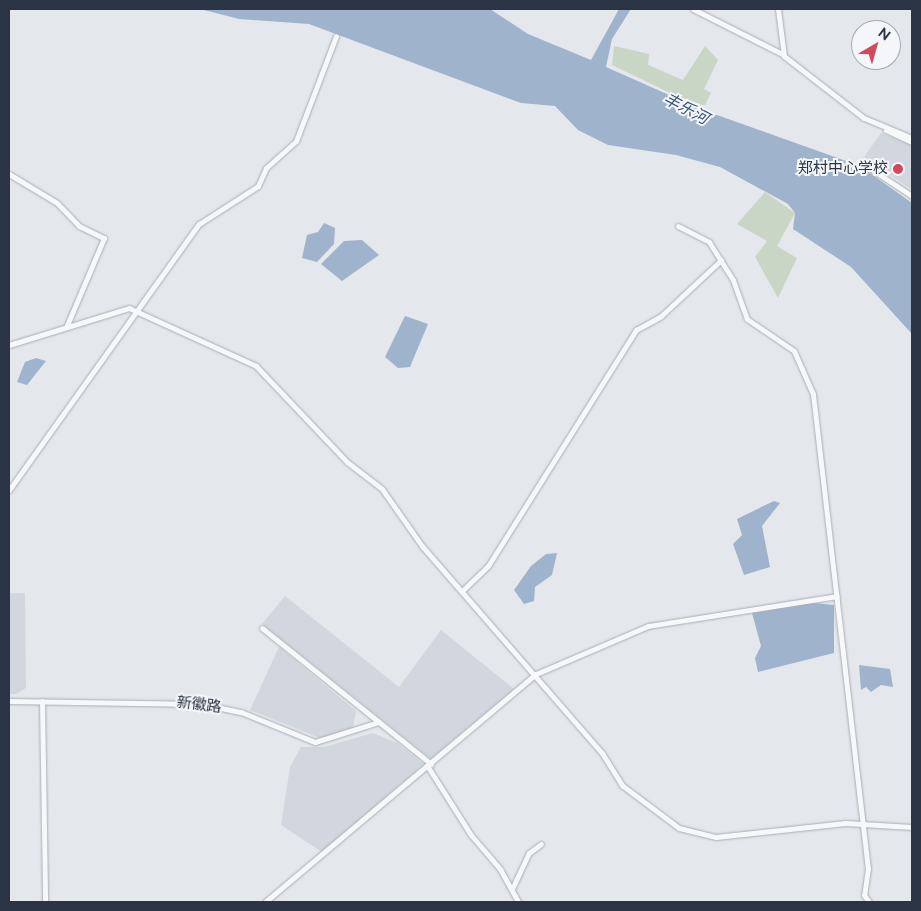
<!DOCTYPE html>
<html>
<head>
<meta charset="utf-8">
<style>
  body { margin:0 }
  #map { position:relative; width:921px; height:911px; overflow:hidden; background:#e4e7ec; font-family:Raleway,"Noto Sans SC",sans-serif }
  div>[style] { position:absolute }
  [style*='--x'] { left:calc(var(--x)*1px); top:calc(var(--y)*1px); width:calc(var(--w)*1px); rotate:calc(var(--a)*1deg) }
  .built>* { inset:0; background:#d2d6de }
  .green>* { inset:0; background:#c9d6c5 }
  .water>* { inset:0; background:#9fb4cc }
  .roads { filter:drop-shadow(0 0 1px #a9aeb7) drop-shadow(0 0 1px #a9aeb7) }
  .minor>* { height:5px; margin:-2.5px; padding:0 2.5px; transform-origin:2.5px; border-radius:2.5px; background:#f7f8fa }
  .dots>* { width:14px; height:14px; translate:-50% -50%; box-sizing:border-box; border:2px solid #f4f6f9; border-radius:50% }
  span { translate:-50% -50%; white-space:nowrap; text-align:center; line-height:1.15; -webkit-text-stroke:4px #f4f6f9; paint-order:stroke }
  .poi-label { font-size:15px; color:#2b3445 }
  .right { translate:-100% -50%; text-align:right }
  .street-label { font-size:15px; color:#2b3445 }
  .water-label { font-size:16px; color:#34527a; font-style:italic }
  .frame { position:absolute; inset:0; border:10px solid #2b3445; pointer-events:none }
  .north { position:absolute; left:851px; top:20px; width:50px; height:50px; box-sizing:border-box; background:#f4f6f9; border:1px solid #a4a8b1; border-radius:50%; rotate:38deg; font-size:14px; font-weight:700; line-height:20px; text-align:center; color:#2b3445 }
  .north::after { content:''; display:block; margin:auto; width:18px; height:22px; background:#d1495b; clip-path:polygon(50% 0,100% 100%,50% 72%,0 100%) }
</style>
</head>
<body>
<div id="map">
  <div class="built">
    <i style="clip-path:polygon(881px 133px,912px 145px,912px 190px,864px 157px)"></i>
    <i style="clip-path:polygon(9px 593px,25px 593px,26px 688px,16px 694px,9px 694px)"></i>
    <i style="clip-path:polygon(285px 596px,399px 687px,441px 630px,514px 689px,431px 759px,262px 624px)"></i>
    <i style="clip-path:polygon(279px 647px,356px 711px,353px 728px,320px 738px,250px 710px)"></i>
    <i style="clip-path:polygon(373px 733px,397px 743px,424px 764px,322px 852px,281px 825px,290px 767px,301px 747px,324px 747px)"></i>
  </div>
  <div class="green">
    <i style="clip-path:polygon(614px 46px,649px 54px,648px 65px,683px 80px,705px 46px,718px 60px,704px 89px,711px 93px,705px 105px,695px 105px,612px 65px)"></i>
    <i style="clip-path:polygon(765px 192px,795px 213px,777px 246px,797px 258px,778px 298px,755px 257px,767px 241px,737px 224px)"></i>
  </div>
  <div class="water">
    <i style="clip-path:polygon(200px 9px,490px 9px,528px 34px,591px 60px,619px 9px,631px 9px,612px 39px,606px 67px,703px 110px,860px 166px,912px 203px,912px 334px,851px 267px,793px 229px,795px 213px,788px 204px,720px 167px,676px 155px,608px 145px,578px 130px,555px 106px,521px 103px,309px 24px,239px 19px)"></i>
    <i style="clip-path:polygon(324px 223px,335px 228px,334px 244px,317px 262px,302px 258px,307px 235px,318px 232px)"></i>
    <i style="clip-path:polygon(362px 240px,379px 255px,342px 281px,321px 264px,344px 241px)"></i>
    <i style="clip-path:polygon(405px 316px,428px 324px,410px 367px,398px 368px,385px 357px)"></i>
    <i style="clip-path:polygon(36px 358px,46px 361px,27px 385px,17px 382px,25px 362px)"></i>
    <i style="clip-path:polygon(774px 501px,780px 503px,762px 526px,770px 567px,744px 575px,733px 544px,742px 535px,737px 519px)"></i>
    <i style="clip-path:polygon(557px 553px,552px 575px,535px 587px,534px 601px,524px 604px,514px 590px,531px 566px,546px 554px)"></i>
    <i style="clip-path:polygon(805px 602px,834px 605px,834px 653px,758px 672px,755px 658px,761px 646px,752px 613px)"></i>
    <i style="clip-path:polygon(859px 665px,890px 669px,893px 687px,881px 685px,871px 692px,866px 687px,861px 690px)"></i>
  </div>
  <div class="roads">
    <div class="minor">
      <i style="--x:693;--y:9;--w:100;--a:26.8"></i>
      <i style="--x:778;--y:9;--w:47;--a:82.7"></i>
      <i style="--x:784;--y:56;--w:101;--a:37.8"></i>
      <i style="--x:864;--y:118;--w:52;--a:22.6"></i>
      <i style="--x:886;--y:130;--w:29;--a:25"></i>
      <i style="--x:862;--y:163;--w:60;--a:33.4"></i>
      <i style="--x:9;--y:174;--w:56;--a:31.1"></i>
      <i style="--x:57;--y:203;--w:32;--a:46"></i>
      <i style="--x:79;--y:226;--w:28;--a:26"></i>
      <i style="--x:104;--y:238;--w:95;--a:113"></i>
      <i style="--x:678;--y:226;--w:35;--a:27"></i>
      <i style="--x:709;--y:242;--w:45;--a:57.7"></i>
      <i style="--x:733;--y:280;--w:41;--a:70.3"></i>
      <i style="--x:747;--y:319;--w:57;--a:34.2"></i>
      <i style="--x:794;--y:351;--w:47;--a:66.2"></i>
      <i style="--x:813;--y:394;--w:477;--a:83.4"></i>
      <i style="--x:868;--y:868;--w:27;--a:98"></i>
      <i style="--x:864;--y:895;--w:9;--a:54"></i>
      <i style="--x:9;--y:345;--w:126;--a:-17.1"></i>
      <i style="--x:129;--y:308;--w:140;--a:24.5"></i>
      <i style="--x:256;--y:366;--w:132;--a:46.5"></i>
      <i style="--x:347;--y:462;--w:44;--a:37.6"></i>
      <i style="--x:382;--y:489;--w:70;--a:54.9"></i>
      <i style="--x:422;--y:546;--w:274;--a:49"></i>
      <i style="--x:602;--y:753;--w:39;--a:58"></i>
      <i style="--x:623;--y:786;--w:70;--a:36.9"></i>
      <i style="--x:679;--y:828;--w:38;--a:14"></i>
      <i style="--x:716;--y:837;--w:130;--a:-6.2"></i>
      <i style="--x:845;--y:823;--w:67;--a:3.4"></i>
      <i style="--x:9;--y:490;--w:327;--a:-54.5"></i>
      <i style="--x:199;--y:224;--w:70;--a:-32.8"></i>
      <i style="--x:258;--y:186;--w:20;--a:-66"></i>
      <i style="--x:266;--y:168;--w:40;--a:-42"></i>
      <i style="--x:296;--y:141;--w:112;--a:-69.1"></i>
      <i style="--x:463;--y:590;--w:35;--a:-44"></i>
      <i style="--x:488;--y:566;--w:279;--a:-57.9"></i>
      <i style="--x:636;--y:330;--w:29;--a:-29"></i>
      <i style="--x:661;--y:316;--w:82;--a:-43"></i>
      <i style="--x:262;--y:628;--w:217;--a:38.8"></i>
      <i style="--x:9;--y:701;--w:193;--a:0.9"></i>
      <i style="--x:202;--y:704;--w:40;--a:12"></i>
      <i style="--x:241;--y:712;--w:80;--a:22.1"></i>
      <i style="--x:315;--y:742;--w:67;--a:-17.4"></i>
      <i style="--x:42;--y:701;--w:201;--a:89.1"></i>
      <i style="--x:428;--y:767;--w:80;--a:57.7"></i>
      <i style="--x:471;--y:835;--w:45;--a:49.5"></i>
      <i style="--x:500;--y:869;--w:38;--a:61"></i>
      <i style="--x:512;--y:889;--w:40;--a:-65"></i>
      <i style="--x:529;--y:853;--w:15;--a:-37"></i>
      <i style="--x:265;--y:902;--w:354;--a:-40.1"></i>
      <i style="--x:536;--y:674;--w:122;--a:-23.2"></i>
      <i style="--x:648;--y:626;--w:191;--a:-9"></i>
    </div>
  </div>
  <div class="dots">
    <i style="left:898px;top:169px;background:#d1495b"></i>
  </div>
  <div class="poi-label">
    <span class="right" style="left:888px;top:169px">郑村中心学校</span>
  </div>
  <div class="street-label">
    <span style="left:199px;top:705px;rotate:7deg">新徽路</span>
  </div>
  <div class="water-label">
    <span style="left:686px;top:109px;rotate:28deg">丰乐河</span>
  </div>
  <div class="frame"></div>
  <div class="north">N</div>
</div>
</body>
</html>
